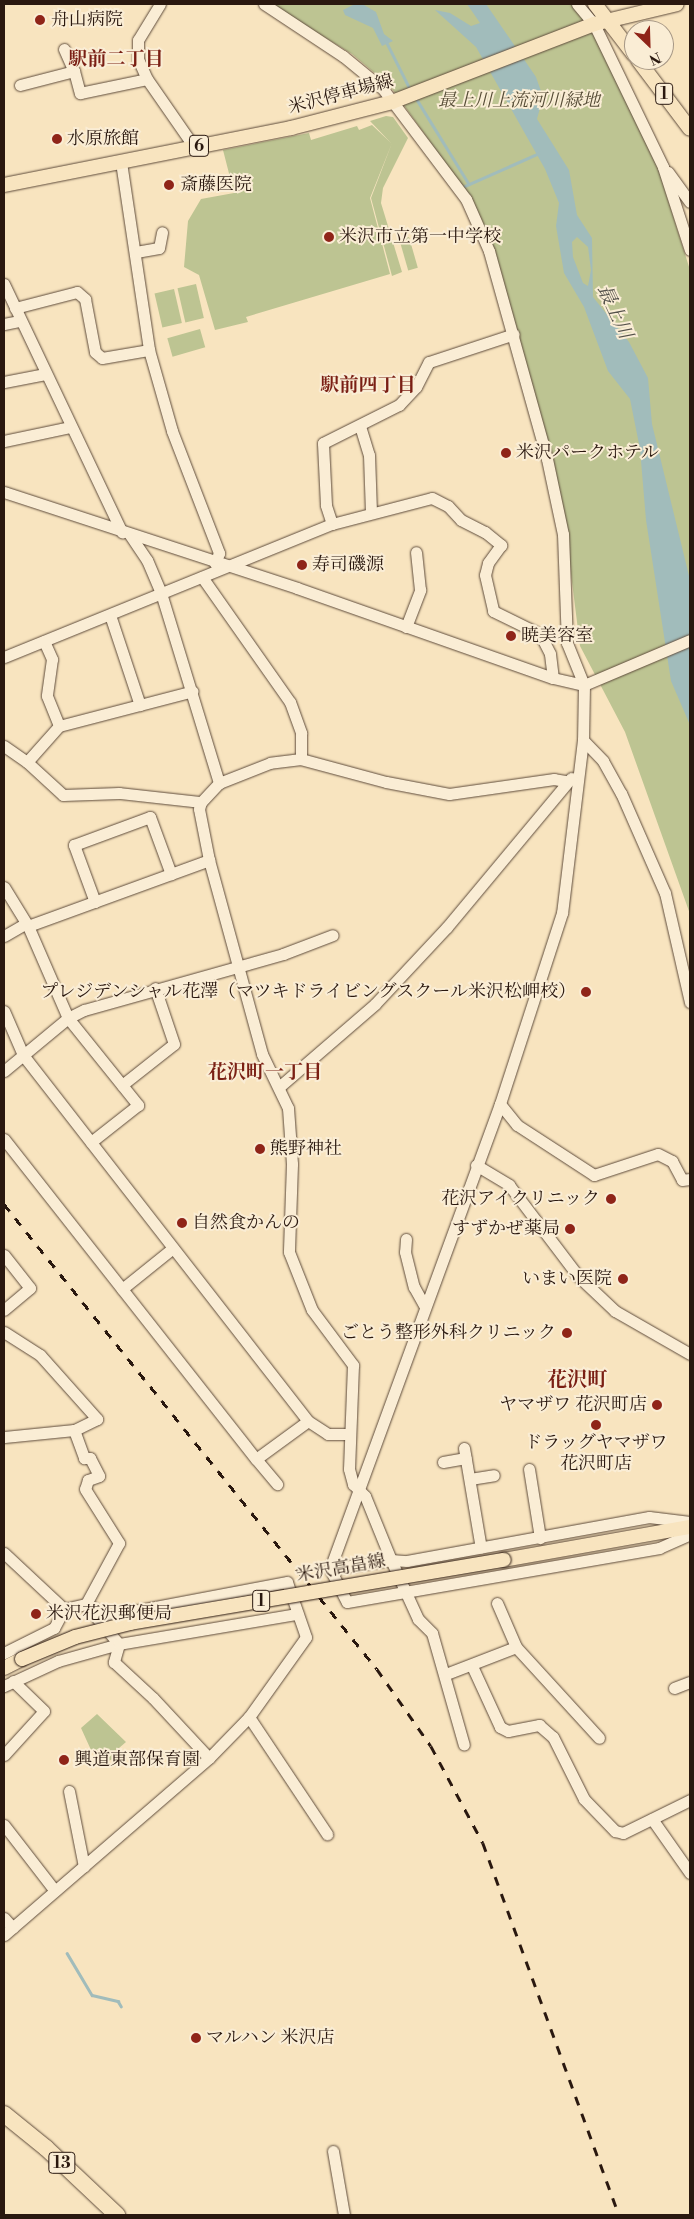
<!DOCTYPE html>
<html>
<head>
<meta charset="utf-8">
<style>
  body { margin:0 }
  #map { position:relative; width:694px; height:2219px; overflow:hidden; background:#f8e4bf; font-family:"Libre Bodoni","Noto Serif JP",serif }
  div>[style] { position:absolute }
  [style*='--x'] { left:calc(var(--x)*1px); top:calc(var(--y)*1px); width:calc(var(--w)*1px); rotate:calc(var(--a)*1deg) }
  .green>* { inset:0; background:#bdc492; transform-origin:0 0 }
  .water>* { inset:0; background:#a1bcbb }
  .stream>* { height:2.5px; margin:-1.25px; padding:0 1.25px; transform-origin:1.25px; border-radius:1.25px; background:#a1bcbb }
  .roads { filter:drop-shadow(0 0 1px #5e4b3b) drop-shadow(0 0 1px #5e4b3b) }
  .minor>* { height:11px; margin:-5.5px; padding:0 5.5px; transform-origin:5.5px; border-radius:5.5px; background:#faedd5 }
  .major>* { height:14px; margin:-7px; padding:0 7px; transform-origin:7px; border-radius:7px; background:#f8e4bf }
  .highway>* { height:16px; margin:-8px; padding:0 8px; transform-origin:8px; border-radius:8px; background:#f8e4bf }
  .rail>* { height:2.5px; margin-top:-1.25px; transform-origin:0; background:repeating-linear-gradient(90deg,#2a180f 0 9px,transparent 0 18px) }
  .bridges { filter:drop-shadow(0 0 1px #2a180f) drop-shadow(0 0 1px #2a180f) }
  .major-bridge>* { height:14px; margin:-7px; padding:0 7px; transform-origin:7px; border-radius:7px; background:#f8e4bf }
  .dots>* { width:14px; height:14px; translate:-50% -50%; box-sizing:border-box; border:2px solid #faedd5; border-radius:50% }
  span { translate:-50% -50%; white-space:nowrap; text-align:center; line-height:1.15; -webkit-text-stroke:4px #faedd5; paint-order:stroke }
  .shield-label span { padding:1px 4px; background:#faedd5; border:1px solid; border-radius:4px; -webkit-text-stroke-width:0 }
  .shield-label { font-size:16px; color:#2a180f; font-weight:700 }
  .poi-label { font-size:18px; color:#2a180f }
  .left { translate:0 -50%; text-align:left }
  .right { translate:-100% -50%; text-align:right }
  .street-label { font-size:18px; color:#2a180f }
  .park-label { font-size:18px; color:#564c36; font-style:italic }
  .neighbourhood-label { font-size:19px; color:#7a1f14; font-weight:700 }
  .water-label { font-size:19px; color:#54514b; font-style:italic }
  .quarter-label { font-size:20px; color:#7a1f14; font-weight:700 }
  .frame { position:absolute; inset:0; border:5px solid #2a180f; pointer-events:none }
  .north { position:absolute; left:624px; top:20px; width:50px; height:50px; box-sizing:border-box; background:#faedd5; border:1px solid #a79886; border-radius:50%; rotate:156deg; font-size:14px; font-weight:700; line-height:20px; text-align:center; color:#2a180f }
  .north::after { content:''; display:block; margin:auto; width:18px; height:22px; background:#8f2418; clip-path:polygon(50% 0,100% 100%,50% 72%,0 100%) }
</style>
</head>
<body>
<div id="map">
  <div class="green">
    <i style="clip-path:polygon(270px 4px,573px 4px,596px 38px,658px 168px,690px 270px,690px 914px,625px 732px,580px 646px,569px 558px,469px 196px,390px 86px,352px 54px)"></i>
    <i style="clip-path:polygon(386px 116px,393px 117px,408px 138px,383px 188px,381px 203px,402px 272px,392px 276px,371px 198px,392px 143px,370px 198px,390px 274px,246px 317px,248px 322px,215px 330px,199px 275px,184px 267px,188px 221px,201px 199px,234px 193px,223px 150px,309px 133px,311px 140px,357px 126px,359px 130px,372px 125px,391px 143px,370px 121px)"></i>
    <i style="left:409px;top:237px;width:32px;height:10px;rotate:74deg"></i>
    <i style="left:196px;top:284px;width:35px;height:19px;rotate:77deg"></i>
    <i style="left:174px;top:289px;width:35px;height:20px;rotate:77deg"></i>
    <i style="left:200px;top:329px;width:19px;height:34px;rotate:74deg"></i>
    <i style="clip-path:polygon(97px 1714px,126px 1742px,119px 1748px,125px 1754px,108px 1761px,91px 1750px,81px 1728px)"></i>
  </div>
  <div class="water">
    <i style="clip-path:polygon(evenodd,467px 4px,486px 4px,536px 77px,543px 97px,537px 119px,569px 170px,577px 215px,592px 238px,593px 297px,629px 342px,648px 378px,652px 424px,690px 580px,690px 725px,671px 681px,646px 520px,640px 449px,630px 399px,608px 371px,584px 307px,564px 273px,556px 226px,559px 203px,545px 169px,476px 47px,435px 10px,450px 13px,471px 26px,480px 23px,467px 4px,577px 237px,588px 247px,591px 270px,588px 286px,583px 283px,573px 257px,572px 242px,577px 237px)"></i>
    <i style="clip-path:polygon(353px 5px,364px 5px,376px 12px,384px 34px,393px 41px,382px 46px,373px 28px,345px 15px,343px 10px)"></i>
  </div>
  <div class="stream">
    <i style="--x:386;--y:41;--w:54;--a:63.4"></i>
    <i style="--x:416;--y:98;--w:101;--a:58.4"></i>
    <i style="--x:465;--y:186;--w:81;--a:-24"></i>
    <i style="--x:67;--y:1953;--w:49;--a:59.2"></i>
    <i style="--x:92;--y:1995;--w:27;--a:13"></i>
    <i style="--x:118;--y:2001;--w:6;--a:59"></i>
  </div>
  <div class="roads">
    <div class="minor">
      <i style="--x:160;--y:4;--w:42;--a:121.4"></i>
      <i style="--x:138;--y:40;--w:19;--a:90"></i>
      <i style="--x:138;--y:59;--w:22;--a:66"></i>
      <i style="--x:147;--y:79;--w:83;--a:55.3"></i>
      <i style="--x:264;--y:4;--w:95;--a:33.4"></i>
      <i style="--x:343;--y:56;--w:52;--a:39.5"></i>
      <i style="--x:383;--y:89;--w:138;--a:53"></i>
      <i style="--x:466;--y:199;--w:57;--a:66.1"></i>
      <i style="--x:489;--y:251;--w:216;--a:74.4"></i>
      <i style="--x:547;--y:459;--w:77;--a:78"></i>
      <i style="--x:563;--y:534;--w:109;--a:87.9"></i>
      <i style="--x:567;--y:643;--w:45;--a:68"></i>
      <i style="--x:584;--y:685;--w:55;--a:91"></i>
      <i style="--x:583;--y:740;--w:174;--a:96.9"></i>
      <i style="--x:562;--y:913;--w:201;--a:108"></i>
      <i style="--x:500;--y:1104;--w:495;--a:110.1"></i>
      <i style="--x:330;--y:1569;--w:37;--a:63"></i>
      <i style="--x:347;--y:1602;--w:317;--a:-9.8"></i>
      <i style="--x:659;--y:1548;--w:34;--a:-24"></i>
      <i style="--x:577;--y:4;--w:26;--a:50"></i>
      <i style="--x:594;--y:24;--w:159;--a:64.2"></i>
      <i style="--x:663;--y:167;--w:87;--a:72"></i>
      <i style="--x:64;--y:49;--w:24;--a:66"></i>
      <i style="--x:20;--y:85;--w:56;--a:-14.5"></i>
      <i style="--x:74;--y:71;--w:23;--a:75"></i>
      <i style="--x:80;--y:93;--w:68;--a:-11.8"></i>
      <i style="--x:121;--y:162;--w:190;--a:81.5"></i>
      <i style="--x:149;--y:350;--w:84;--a:74.1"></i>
      <i style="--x:172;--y:431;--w:131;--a:68.9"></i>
      <i style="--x:219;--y:553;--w:11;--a:112"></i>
      <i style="--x:668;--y:172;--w:37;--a:54"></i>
      <i style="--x:136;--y:252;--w:23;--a:-10"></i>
      <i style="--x:159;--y:248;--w:16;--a:-79"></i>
      <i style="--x:4;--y:284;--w:275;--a:64.6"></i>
      <i style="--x:15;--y:308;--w:64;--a:-14.5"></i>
      <i style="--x:77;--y:292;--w:11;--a:41"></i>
      <i style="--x:85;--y:299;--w:54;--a:79.3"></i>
      <i style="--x:95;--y:352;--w:9;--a:41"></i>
      <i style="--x:102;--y:358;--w:48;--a:-9.7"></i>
      <i style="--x:4;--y:324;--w:16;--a:-11"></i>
      <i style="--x:4;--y:382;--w:42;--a:-11"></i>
      <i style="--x:360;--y:426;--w:30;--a:73"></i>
      <i style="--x:369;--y:455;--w:58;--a:88"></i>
      <i style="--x:4;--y:441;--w:67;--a:-12"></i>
      <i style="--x:4;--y:492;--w:308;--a:18.1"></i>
      <i style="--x:297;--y:588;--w:271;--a:19.4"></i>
      <i style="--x:553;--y:678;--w:32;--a:13"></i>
      <i style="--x:584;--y:685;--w:115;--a:-23"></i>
      <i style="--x:332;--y:524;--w:20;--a:-108"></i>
      <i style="--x:326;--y:505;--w:62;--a:-92.8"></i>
      <i style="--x:323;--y:443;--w:85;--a:-26.6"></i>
      <i style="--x:399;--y:405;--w:25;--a:-47"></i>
      <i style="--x:416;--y:387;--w:28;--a:-63"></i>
      <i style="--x:429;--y:362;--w:89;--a:-18.2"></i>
      <i style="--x:130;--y:535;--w:30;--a:56"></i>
      <i style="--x:147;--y:560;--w:36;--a:67"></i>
      <i style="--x:161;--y:593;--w:199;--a:73"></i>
      <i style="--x:202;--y:577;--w:153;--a:54.9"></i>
      <i style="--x:290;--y:702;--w:33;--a:70"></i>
      <i style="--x:301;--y:733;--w:26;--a:90"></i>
      <i style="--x:110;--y:615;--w:95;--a:71.6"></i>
      <i style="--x:406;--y:627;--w:40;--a:-69"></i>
      <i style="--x:420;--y:590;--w:38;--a:-96"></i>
      <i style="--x:44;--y:641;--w:20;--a:66"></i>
      <i style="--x:52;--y:659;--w:37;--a:98"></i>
      <i style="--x:47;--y:696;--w:32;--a:68"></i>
      <i style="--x:4;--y:657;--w:354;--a:-22.1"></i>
      <i style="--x:332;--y:524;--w:103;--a:-14.6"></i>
      <i style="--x:432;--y:498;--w:18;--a:27"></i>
      <i style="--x:448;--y:506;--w:19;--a:47"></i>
      <i style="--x:461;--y:520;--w:27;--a:27"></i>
      <i style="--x:485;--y:532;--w:21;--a:39"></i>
      <i style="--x:501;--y:545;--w:22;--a:126"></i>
      <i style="--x:488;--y:563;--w:12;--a:104"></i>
      <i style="--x:485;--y:575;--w:37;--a:77"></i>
      <i style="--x:493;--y:611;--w:52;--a:26.1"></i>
      <i style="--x:540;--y:634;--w:22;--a:63"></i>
      <i style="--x:550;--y:654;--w:24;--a:83"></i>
      <i style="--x:583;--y:740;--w:29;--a:46"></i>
      <i style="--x:603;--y:761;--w:37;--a:61"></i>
      <i style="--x:621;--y:793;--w:109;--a:66.3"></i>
      <i style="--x:665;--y:893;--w:112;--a:77.1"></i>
      <i style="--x:4;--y:746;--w:28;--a:35"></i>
      <i style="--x:27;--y:762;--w:49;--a:42.5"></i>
      <i style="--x:63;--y:795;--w:56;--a:-2"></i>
      <i style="--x:119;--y:793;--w:82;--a:6.3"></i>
      <i style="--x:27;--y:762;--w:48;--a:-48.4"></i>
      <i style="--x:59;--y:726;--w:138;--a:-14.6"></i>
      <i style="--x:565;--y:781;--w:11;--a:-170"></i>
      <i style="--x:554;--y:779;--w:106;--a:171.9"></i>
      <i style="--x:449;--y:794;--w:64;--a:-169.2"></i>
      <i style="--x:386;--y:782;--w:88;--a:-164.9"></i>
      <i style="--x:301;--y:759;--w:31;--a:173"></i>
      <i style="--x:270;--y:763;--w:55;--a:158.6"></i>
      <i style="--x:219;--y:783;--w:26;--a:133"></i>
      <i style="--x:201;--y:802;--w:7;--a:106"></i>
      <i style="--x:199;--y:809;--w:52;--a:78.9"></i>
      <i style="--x:209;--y:860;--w:201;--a:74.7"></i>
      <i style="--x:262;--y:1054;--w:60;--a:64.3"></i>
      <i style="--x:288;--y:1108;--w:56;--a:85.9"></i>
      <i style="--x:292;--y:1164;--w:88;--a:92"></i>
      <i style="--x:289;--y:1252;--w:62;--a:68.4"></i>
      <i style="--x:312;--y:1310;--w:69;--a:53.3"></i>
      <i style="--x:353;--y:1365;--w:104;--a:92.2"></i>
      <i style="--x:349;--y:1469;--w:16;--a:75"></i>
      <i style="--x:353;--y:1484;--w:17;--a:45"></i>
      <i style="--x:365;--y:1496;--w:69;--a:67.9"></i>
      <i style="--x:391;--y:1560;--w:16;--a:4"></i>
      <i style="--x:407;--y:1561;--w:246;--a:-10.3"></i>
      <i style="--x:649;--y:1517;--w:41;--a:7"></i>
      <i style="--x:4;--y:887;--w:46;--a:58.4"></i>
      <i style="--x:28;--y:926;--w:100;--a:66.5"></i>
      <i style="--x:68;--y:1018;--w:112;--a:51.2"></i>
      <i style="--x:138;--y:1105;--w:60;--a:141.8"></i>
      <i style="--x:95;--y:902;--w:61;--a:-110.2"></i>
      <i style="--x:74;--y:845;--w:81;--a:-20.2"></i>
      <i style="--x:150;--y:817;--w:61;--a:69.8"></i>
      <i style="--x:28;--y:926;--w:193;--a:-20"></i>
      <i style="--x:4;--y:936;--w:24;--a:-30"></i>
      <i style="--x:4;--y:1011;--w:48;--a:66.6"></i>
      <i style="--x:23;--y:1055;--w:464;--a:52.1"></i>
      <i style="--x:308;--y:1421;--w:24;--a:33"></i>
      <i style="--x:328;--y:1434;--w:21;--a:0"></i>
      <i style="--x:4;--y:1071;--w:83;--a:-39.6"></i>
      <i style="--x:68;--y:1018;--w:18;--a:-27"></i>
      <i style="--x:84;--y:1010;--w:207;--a:-15.7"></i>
      <i style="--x:283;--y:954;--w:53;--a:-20.8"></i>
      <i style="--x:122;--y:1085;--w:66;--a:-38.3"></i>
      <i style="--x:174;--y:1044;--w:59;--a:-108.7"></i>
      <i style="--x:279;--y:1087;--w:127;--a:-40.8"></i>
      <i style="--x:375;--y:1004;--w:105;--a:-46.9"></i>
      <i style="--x:447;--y:927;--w:194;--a:-50.2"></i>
      <i style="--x:500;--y:1104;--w:27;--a:51"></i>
      <i style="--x:517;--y:1125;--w:92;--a:33"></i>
      <i style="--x:594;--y:1175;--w:67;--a:-18.2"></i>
      <i style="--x:658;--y:1154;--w:16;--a:27"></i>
      <i style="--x:672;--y:1161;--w:21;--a:62"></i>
      <i style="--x:682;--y:1180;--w:8;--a:-7"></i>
      <i style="--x:4;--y:1139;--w:407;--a:51.8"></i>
      <i style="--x:256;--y:1459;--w:64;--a:-36.2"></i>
      <i style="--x:476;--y:1165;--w:39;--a:31"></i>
      <i style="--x:509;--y:1185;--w:114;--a:52.8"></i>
      <i style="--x:578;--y:1276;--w:51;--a:43.4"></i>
      <i style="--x:615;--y:1311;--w:86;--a:29.8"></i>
      <i style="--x:406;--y:1239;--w:13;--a:94"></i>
      <i style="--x:405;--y:1252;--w:36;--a:76"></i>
      <i style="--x:414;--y:1287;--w:23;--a:61"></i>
      <i style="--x:4;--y:1255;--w:42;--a:51.8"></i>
      <i style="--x:30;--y:1288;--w:34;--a:140"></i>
      <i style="--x:122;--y:1289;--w:65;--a:-38.8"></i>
      <i style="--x:4;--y:1332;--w:43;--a:32.6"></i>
      <i style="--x:40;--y:1355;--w:86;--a:48.3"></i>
      <i style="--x:97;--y:1419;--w:25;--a:154"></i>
      <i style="--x:74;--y:1430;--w:70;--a:174.3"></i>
      <i style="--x:74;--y:1430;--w:30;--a:70"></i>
      <i style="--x:84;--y:1458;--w:6;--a:0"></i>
      <i style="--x:90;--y:1458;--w:20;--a:63"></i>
      <i style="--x:99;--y:1476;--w:12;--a:160"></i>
      <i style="--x:88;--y:1480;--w:9;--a:108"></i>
      <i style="--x:85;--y:1489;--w:64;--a:57.8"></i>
      <i style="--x:119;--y:1543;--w:69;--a:118.4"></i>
      <i style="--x:464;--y:1448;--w:101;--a:80.4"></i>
      <i style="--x:256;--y:1459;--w:33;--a:50"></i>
      <i style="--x:443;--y:1462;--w:23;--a:-10"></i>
      <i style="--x:529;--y:1469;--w:70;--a:80.9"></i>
      <i style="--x:470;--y:1479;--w:24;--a:-9"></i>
      <i style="--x:4;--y:1553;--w:82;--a:43"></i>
      <i style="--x:330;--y:1569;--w:62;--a:-8.4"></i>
      <i style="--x:391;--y:1560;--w:65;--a:65.4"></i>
      <i style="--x:418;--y:1619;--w:20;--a:45"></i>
      <i style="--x:432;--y:1633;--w:116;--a:74.1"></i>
      <i style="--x:497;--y:1603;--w:48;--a:66.6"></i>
      <i style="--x:64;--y:1609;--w:23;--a:-13"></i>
      <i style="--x:86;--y:1604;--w:9;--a:27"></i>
      <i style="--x:94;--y:1608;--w:10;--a:73"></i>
      <i style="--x:97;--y:1618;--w:34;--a:50"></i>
      <i style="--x:119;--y:1644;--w:19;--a:106"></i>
      <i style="--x:114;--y:1662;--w:53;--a:42.7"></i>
      <i style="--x:153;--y:1698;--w:82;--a:47"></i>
      <i style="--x:4;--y:1653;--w:56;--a:-26.6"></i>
      <i style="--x:54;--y:1628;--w:21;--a:-62"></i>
      <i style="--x:472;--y:1666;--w:67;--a:65.3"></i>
      <i style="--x:500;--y:1727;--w:9;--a:27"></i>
      <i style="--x:508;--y:1731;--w:32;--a:-11"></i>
      <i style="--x:539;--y:1725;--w:18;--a:41"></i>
      <i style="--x:553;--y:1737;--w:69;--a:63.4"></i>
      <i style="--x:584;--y:1799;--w:45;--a:45.9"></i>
      <i style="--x:615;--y:1831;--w:8;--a:14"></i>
      <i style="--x:623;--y:1833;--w:75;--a:-26.2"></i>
      <i style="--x:446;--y:1674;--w:75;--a:-21.1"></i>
      <i style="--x:516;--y:1647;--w:123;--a:47.6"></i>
      <i style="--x:4;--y:1686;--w:60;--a:-24.8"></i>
      <i style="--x:58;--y:1661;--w:63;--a:-15.6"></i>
      <i style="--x:119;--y:1644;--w:181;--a:-9.6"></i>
      <i style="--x:674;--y:1688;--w:17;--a:-21"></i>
      <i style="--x:249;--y:1717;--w:141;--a:56.3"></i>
      <i style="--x:4;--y:1755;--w:59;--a:-47.7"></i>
      <i style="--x:44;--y:1711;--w:43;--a:-135.9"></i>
      <i style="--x:69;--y:1791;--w:77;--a:78.8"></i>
      <i style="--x:652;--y:1819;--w:66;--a:54.9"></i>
      <i style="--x:4;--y:1825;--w:83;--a:52.3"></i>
      <i style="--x:4;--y:1918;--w:13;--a:48"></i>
      <i style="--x:4;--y:1935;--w:271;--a:-40.8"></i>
      <i style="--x:209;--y:1758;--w:57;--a:-45.7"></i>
      <i style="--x:249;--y:1717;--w:98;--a:-54.5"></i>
      <i style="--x:306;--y:1637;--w:58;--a:-109.1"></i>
      <i style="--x:287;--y:1582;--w:193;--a:169.3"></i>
      <i style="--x:333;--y:2151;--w:65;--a:80.2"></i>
    </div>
    <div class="major">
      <i style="--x:595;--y:4;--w:64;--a:52.6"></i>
      <i style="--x:638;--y:60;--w:86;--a:53"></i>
      <i style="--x:4;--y:185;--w:293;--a:-11.2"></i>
      <i style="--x:291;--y:128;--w:104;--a:-14.4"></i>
      <i style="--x:392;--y:102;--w:217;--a:-21.1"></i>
      <i style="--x:594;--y:24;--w:85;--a:-13.5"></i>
      <i style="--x:504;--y:1560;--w:189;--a:-10.1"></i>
      <i style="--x:4;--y:1668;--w:20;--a:-27"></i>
    </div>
    <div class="highway">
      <i style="--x:4;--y:2114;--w:54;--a:39"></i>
      <i style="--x:46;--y:2148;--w:98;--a:43.3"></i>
    </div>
  </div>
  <div class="rail">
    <i style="--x:4;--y:1204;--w:596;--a:51.27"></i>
    <i style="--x:377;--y:1669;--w:94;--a:55"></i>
    <i style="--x:431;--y:1746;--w:110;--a:61.8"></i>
    <i style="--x:483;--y:1843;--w:396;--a:69.9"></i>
  </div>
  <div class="bridges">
    <div class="major-bridge">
      <i style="--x:22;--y:1659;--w:57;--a:-22.5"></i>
      <i style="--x:75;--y:1637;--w:57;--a:-14.3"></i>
      <i style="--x:130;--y:1623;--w:379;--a:-9.6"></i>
    </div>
  </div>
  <div class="dots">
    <i style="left:40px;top:20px;background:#8f2418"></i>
    <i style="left:57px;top:139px;background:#8f2418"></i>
    <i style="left:169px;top:185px;background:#8f2418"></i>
    <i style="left:329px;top:237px;background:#8f2418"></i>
    <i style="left:506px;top:453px;background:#8f2418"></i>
    <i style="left:302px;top:565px;background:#8f2418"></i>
    <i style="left:511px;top:636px;background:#8f2418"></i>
    <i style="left:586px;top:992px;background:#8f2418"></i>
    <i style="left:260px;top:1149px;background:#8f2418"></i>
    <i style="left:611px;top:1199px;background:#8f2418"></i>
    <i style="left:182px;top:1223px;background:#8f2418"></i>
    <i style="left:570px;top:1229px;background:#8f2418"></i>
    <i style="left:623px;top:1279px;background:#8f2418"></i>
    <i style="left:567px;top:1333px;background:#8f2418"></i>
    <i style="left:657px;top:1405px;background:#8f2418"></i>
    <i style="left:596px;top:1425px;background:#8f2418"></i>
    <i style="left:36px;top:1614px;background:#8f2418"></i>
    <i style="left:64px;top:1760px;background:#8f2418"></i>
    <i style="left:196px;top:2038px;background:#8f2418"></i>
  </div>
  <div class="shield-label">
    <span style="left:664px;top:94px">1</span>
    <span style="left:199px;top:146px">6</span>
    <span style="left:261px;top:1601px">1</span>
    <span style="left:62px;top:2163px">13</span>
  </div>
  <div class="poi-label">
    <span class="left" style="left:51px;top:20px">舟山病院</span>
    <span class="left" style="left:67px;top:139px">水原旅館</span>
    <span class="left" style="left:180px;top:185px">斎藤医院</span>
    <span class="left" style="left:339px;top:237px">米沢市立第一中学校</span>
    <span class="left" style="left:516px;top:453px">米沢パークホテル</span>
    <span class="left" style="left:312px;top:565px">寿司磯源</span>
    <span class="left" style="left:521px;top:636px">暁美容室</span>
    <span class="right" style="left:576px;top:992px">プレジデンシャル花澤（マツキドライビングスクール米沢松岬校）</span>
    <span class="left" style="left:270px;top:1149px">熊野神社</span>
    <span class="right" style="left:600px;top:1199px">花沢アイクリニック</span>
    <span class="left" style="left:192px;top:1223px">自然食かんの</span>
    <span class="right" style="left:560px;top:1229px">すずかぜ薬局</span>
    <span class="right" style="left:612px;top:1279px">いまい医院</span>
    <span class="right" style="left:556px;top:1333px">ごとう整形外科クリニック</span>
    <span class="right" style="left:647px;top:1405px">ヤマザワ 花沢町店</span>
    <span style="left:596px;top:1454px">ドラッグヤマザワ<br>花沢町店</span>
    <span class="left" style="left:46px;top:1614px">米沢花沢郵便局</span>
    <span class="left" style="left:74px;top:1760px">興道東部保育園</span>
    <span class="left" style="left:206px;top:2038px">マルハン 米沢店</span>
  </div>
  <div class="street-label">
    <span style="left:341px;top:95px;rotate:-15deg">米沢停車場線</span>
    <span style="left:341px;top:1569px;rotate:-10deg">米沢高畠線</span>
  </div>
  <div class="park-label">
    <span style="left:519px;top:101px">最上川上流河川緑地</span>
  </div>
  <div class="neighbourhood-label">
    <span style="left:116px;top:60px">駅前二丁目</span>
    <span style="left:368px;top:386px">駅前四丁目</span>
    <span style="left:265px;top:1073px">花沢町一丁目</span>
  </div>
  <div class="water-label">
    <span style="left:614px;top:312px;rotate:65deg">最上川</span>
  </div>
  <div class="quarter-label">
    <span style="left:577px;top:1380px">花沢町</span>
  </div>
  <div class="frame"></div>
  <div class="north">N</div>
</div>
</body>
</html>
